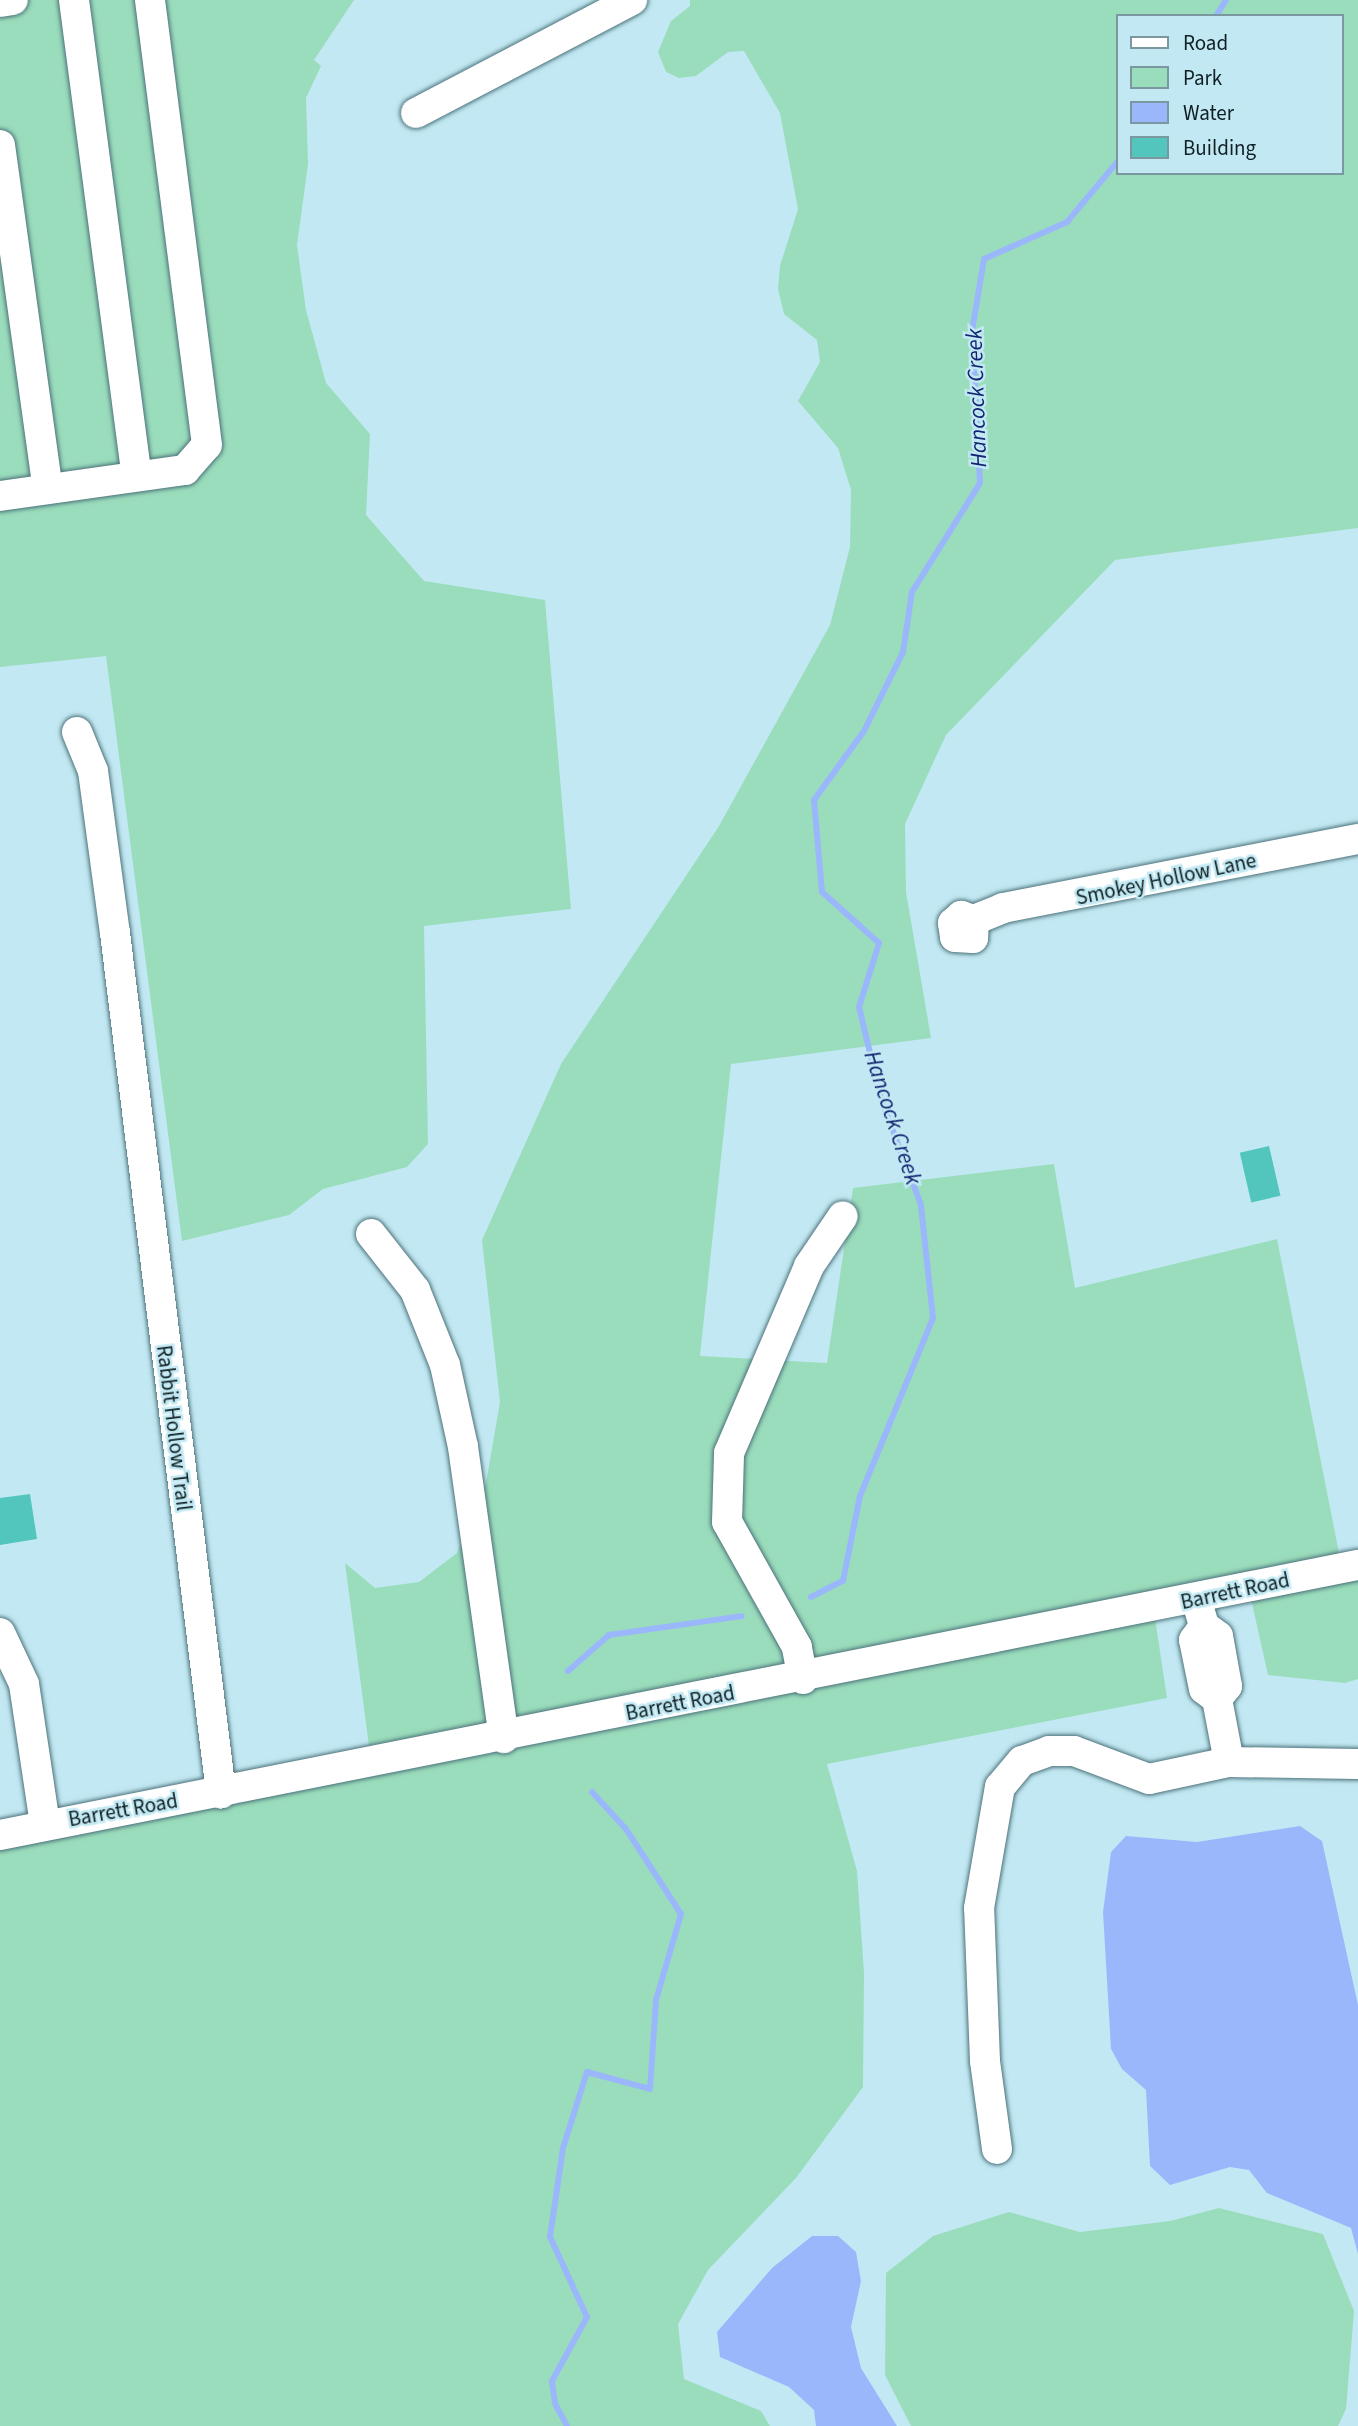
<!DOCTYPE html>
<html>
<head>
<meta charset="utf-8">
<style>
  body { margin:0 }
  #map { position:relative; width:1358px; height:2426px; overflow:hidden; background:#c2e9f3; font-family:"Source Sans 3",sans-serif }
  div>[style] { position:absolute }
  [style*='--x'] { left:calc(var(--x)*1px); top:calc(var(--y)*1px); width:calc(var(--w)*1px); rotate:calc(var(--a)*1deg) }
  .green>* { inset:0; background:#9addbc }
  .water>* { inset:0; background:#9bb7fc }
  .stream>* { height:6px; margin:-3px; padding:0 3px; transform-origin:3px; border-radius:3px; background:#9bb7fc }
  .building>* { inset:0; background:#52c5bd; transform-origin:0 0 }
  .roads { filter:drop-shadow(0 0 2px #4d727b) drop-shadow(0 0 2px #4d727b) }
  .minor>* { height:30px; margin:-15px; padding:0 15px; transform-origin:15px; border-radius:15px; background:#fff }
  span { translate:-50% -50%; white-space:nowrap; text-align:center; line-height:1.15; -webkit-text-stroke:5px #c2e9f3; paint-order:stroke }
  .street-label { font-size:21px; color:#101f23 }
  .water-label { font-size:23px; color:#132572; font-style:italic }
  .legend { position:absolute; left:1116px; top:14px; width:228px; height:161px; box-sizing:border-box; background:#c2e9f3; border:2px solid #7b98a0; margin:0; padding:9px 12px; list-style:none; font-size:21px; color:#101f23 }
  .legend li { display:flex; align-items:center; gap:14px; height:35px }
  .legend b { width:35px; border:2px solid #7b98a0 }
</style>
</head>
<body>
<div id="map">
  <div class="green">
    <i style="clip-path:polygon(0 0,354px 0,314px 60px,321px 66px,306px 98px,308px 164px,297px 245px,306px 310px,326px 383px,370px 434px,366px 515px,424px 581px,545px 600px,571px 909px,424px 926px,428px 1144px,407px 1167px,323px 1189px,289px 1215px,182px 1241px,106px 656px,0 667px)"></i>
    <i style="clip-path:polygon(evenodd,690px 0,1358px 0,1358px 528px,1115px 560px,946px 735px,905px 824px,906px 892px,931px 1038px,731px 1064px,700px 1356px,827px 1363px,853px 1188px,1054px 1164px,1075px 1288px,1277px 1239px,1340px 1558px,370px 1754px,345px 1563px,375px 1588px,419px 1582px,457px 1553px,486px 1483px,500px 1402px,482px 1240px,561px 1064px,719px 826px,830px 625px,850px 547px,851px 490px,838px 448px,798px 401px,820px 362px,817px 340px,784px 314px,778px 289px,780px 266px,798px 209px,780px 113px,744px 51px,728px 52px,696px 76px,679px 78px,666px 72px,658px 52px,671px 21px,690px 6px,690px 0,1118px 16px,1342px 16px,1342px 173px,1118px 173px,1118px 16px)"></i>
    <i style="clip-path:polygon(1358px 1577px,1358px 1679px,1345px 1683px,1268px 1675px,1251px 1599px,1155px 1618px,1167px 1698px,827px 1764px,857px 1871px,864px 1973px,863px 2087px,796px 2178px,708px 2270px,678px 2324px,684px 2379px,761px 2411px,770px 2426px,0 2426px,0 1846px)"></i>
    <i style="clip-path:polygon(1219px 2208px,1323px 2234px,1354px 2311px,1346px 2409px,1338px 2426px,911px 2426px,885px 2375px,886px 2273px,933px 2236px,1009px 2212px,1080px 2232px,1170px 2221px)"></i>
  </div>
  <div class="water">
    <i style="clip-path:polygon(1300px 1826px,1322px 1841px,1358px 2005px,1358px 2254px,1351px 2228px,1267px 2193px,1249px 2170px,1230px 2167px,1170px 2185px,1150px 2166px,1146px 2090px,1122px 2069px,1111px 2049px,1103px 1912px,1111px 1852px,1126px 1836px,1197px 1842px)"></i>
    <i style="clip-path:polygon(812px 2236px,838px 2236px,856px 2252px,861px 2281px,851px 2327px,861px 2368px,897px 2426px,816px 2426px,814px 2410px,789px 2387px,720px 2357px,717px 2332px,772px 2268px)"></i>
  </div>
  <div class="stream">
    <i style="--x:1216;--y:16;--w:19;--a:-58"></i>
    <i style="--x:811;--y:1597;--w:36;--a:-27"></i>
    <i style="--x:843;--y:1581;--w:87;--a:-78.7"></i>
    <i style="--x:860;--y:1496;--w:192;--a:-67.7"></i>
    <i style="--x:933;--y:1318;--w:114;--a:-96.1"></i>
    <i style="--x:921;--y:1205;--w:113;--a:-110.7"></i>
    <i style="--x:881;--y:1099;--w:95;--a:-103.4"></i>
    <i style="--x:859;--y:1007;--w:67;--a:-72.6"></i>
    <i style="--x:879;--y:943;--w:76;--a:-138.2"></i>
    <i style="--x:822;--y:892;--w:92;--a:-95"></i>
    <i style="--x:814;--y:800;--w:85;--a:-54.1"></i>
    <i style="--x:864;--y:731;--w:88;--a:-63.7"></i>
    <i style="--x:903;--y:652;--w:61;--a:-81.5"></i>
    <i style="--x:912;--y:592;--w:128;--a:-58"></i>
    <i style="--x:980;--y:483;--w:152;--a:-93"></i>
    <i style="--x:972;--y:331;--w:73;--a:-80.5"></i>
    <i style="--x:984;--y:259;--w:91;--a:-24"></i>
    <i style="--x:1067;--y:222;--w:80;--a:-50.1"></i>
    <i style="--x:568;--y:1671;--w:55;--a:-41.3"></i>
    <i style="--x:609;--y:1635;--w:134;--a:-8.1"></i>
    <i style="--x:567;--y:2426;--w:26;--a:-118"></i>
    <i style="--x:555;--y:2403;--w:22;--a:-98"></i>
    <i style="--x:552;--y:2381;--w:73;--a:-61.3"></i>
    <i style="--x:587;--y:2317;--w:88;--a:-114.8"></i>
    <i style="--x:550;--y:2237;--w:90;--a:-81.7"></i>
    <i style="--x:563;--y:2148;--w:80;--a:-72.5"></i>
    <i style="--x:587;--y:2072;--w:65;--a:15.1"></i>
    <i style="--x:650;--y:2089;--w:89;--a:-86.1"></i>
    <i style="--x:656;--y:2000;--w:90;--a:-73.8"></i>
    <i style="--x:681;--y:1914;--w:101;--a:-122.9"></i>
    <i style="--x:626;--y:1829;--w:50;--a:-132.6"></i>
  </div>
  <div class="building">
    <i style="left:1269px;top:1146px;width:51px;height:30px;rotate:77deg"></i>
    <i style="clip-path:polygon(30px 1494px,37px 1539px,0 1545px,0 1498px)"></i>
  </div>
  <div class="roads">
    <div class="minor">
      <i style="--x:74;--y:0;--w:480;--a:82.5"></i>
      <i style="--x:0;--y:2;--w:13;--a:-9"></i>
      <i style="--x:416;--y:113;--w:244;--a:-27.6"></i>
      <i style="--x:0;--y:145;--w:347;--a:82.1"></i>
      <i style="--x:0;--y:496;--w:187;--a:-8"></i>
      <i style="--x:185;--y:470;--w:33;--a:-49"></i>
      <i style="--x:207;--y:445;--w:449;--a:-97.3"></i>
      <i style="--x:77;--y:732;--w:42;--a:67.7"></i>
      <i style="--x:93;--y:771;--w:163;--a:82.3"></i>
      <i style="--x:115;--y:933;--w:867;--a:82.97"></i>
      <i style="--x:974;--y:920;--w:18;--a:93"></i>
      <i style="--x:973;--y:938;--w:18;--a:-177"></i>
      <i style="--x:955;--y:937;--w:14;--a:-98"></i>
      <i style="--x:953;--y:923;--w:11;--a:-41"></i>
      <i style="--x:961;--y:916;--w:14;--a:17"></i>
      <i style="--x:974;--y:920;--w:31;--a:-22"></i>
      <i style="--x:1003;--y:908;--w:362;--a:-11"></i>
      <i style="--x:371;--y:1234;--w:71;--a:51.8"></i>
      <i style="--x:415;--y:1290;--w:81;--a:68.2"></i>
      <i style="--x:445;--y:1365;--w:84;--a:77.6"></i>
      <i style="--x:463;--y:1447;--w:294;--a:82"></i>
      <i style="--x:1196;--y:1599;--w:28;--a:73"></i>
      <i style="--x:1204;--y:1626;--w:17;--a:36"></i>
      <i style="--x:1218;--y:1636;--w:51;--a:79.8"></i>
      <i style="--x:1227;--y:1686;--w:16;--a:128"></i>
      <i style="--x:1217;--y:1699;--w:16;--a:-142"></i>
      <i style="--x:1204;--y:1689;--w:50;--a:-101.5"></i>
      <i style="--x:1194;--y:1640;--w:17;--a:-54"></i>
      <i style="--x:0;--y:1633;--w:56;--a:64.8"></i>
      <i style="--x:24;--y:1684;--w:142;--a:81.5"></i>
      <i style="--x:803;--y:1679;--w:33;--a:-101"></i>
      <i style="--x:797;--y:1647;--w:143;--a:-119.2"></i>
      <i style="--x:727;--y:1522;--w:69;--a:-88.3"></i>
      <i style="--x:729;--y:1453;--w:203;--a:-66.8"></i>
      <i style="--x:809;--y:1266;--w:60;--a:-55.8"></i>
      <i style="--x:1217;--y:1699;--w:64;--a:79.2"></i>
      <i style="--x:1229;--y:1762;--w:129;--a:0.9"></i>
      <i style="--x:0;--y:1835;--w:1385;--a:-11.25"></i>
      <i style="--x:997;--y:2149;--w:89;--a:-97.8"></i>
      <i style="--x:985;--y:2061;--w:153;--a:-92.2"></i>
      <i style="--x:979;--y:1908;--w:123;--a:-80.2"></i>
      <i style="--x:1000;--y:1787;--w:34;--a:-50"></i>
      <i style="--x:1022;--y:1761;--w:29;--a:-20"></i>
      <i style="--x:1049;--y:1751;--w:25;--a:0"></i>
      <i style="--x:1074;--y:1751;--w:80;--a:20.5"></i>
      <i style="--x:1149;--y:1779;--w:82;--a:-12"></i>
    </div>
  </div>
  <div class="street-label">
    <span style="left:1166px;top:879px;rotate:-12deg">Smokey Hollow Lane</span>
    <span style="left:174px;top:1428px;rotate:83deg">Rabbit Hollow Trail</span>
    <span style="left:1235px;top:1591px;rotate:-12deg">Barrett Road</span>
    <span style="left:680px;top:1703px;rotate:-11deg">Barrett Road</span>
    <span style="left:123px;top:1810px;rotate:-10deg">Barrett Road</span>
  </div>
  <div class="water-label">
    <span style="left:977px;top:398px;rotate:-92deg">Hancock Creek</span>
    <span style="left:892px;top:1118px;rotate:72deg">Hancock Creek</span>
  </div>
  <ul class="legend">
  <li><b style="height:9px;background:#fff"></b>Road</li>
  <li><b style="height:19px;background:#9addbc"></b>Park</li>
  <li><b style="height:19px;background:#9bb7fc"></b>Water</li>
  <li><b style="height:19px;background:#52c5bd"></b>Building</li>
  </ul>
</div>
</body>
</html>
